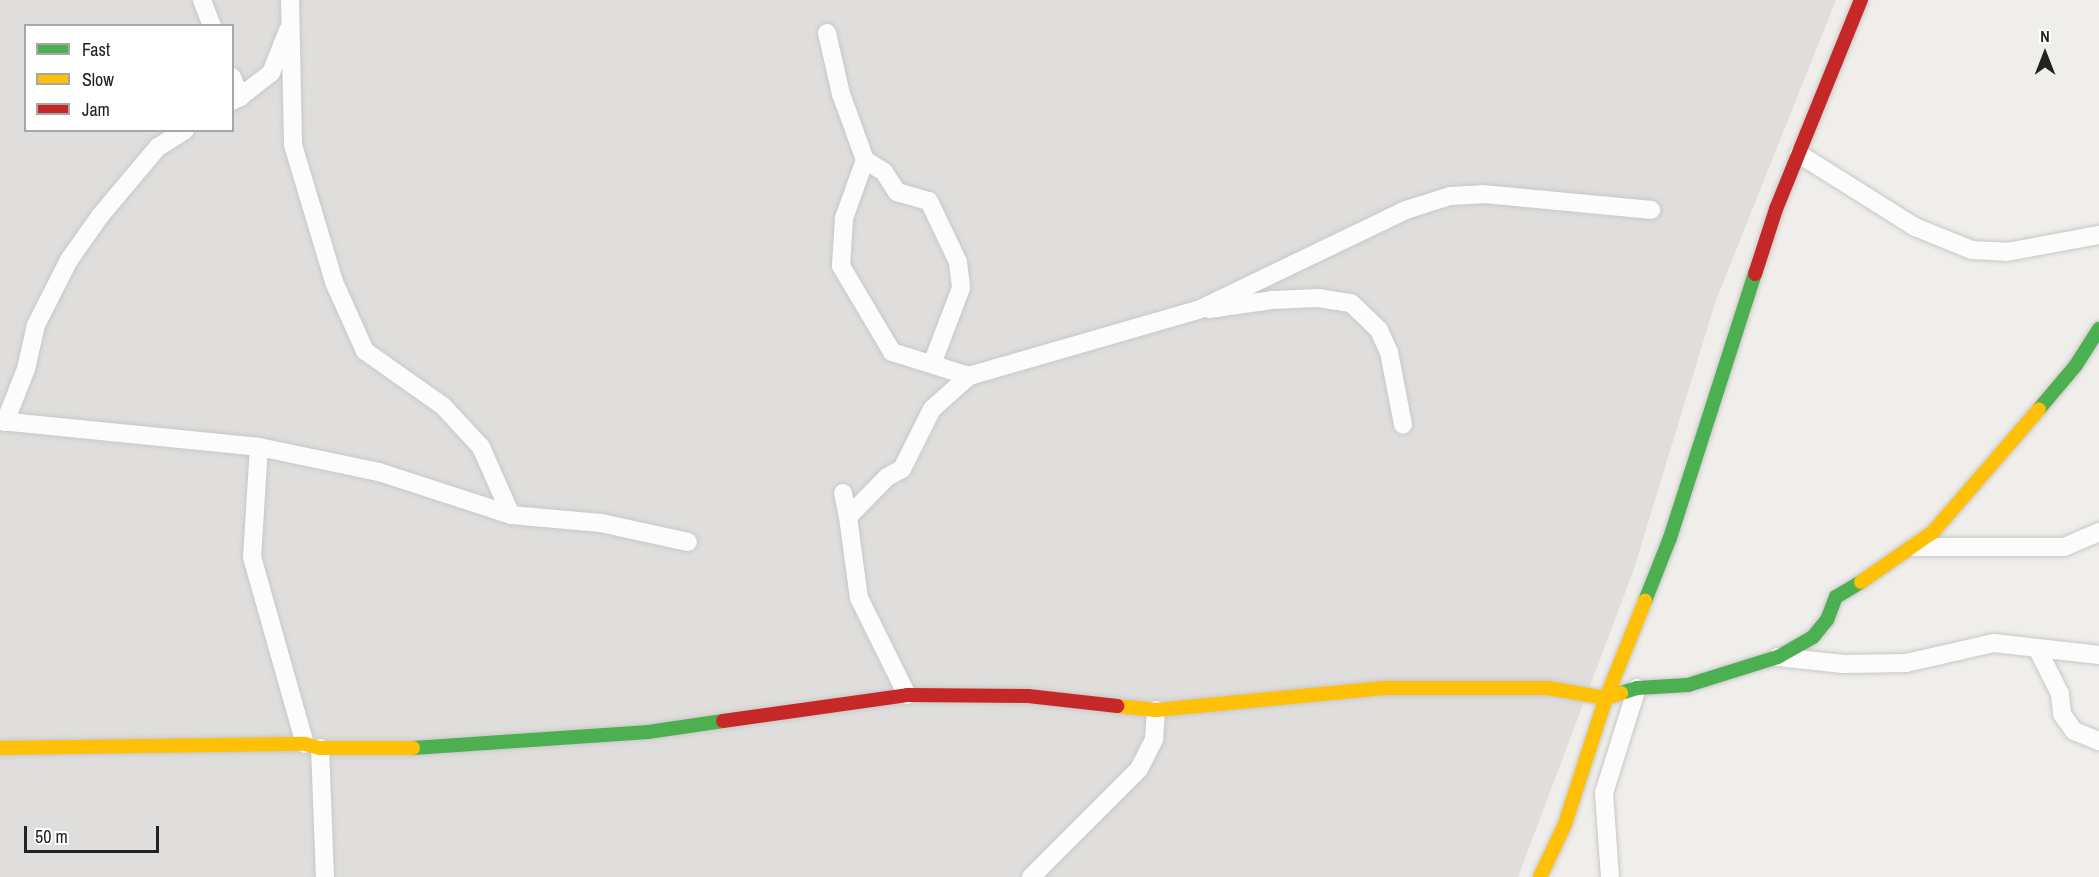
<!DOCTYPE html>
<html>
<head>
<meta charset="utf-8">
<style>
  body { margin:0 }
  #map { position:relative; width:2099px; height:877px; overflow:hidden; background:#f0eeeb; font-family:"Archivo Narrow",sans-serif }
  div>[style] { position:absolute }
  [style*='--x'] { left:calc(var(--x)*1px); top:calc(var(--y)*1px); width:calc(var(--w)*1px); rotate:calc(var(--a)*1deg) }
  .residential>* { inset:0; background:#dfdedc }
  .roads { filter:drop-shadow(0 0 2px #c9c8c7) drop-shadow(0 0 2px #c9c8c7) }
  .street>* { height:18px; margin:-9px; padding:0 9px; transform-origin:9px; border-radius:9px; background:#fdfcfc }
  .fast>* { height:14px; margin:-7px; padding:0 7px; transform-origin:7px; border-radius:7px; background:#4caf50 }
  .slow>* { height:14px; margin:-7px; padding:0 7px; transform-origin:7px; border-radius:7px; background:#ffc107 }
  .jam>* { height:14px; margin:-7px; padding:0 7px; transform-origin:7px; border-radius:7px; background:#c62828 }
  span { translate:-50% -50%; white-space:nowrap; text-align:center; line-height:1.15; -webkit-text-stroke:4.5px #fff; paint-order:stroke }
  .legend { position:absolute; left:24px; top:24px; width:210px; height:108px; box-sizing:border-box; background:#fff; border:2px solid #a7a7a7; margin:0; padding:8px 10px; list-style:none; font-size:18px; color:#222 }
  .legend li { display:flex; align-items:center; gap:12px; height:30px }
  .legend b { width:30px; border:2px solid #a7a7a7 }
  .north { position:absolute; left:2015px; top:24px; width:60px; height:60px; -webkit-text-stroke:4px #fff; paint-order:stroke; rotate:0deg; font-size:16px; font-weight:700; line-height:24px; text-align:center; color:#222 }
  .north::after { content:''; display:block; margin:auto; width:21px; height:27px; background:#222; clip-path:polygon(50% 0,100% 100%,50% 72%,0 100%) }
  .scale { position:absolute; left:24px; top:826px; width:135px; height:27px; box-sizing:border-box; border:3px solid #222; border-top:0; padding-left:8px; font-size:18px; line-height:21px; white-space:nowrap; color:#222; -webkit-text-stroke:4px #fff; paint-order:stroke }
</style>
</head>
<body>
<div id="map">
  <div class="residential">
    <i style="clip-path:polygon(evenodd,0 0,1836px 0,1715px 303px,1634px 569px,1518px 877px,0 877px,0 0,26px 26px,232px 26px,232px 130px,26px 130px,26px 26px)"></i>
  </div>
  <div class="roads">
    <div class="street">
      <i style="--x:202;--y:0;--w:28;--a:69"></i>
      <i style="--x:290;--y:0;--w:145;--a:88.8"></i>
      <i style="--x:293;--y:145;--w:143;--a:73.3"></i>
      <i style="--x:334;--y:282;--w:76;--a:65.8"></i>
      <i style="--x:365;--y:351;--w:95;--a:35.2"></i>
      <i style="--x:443;--y:406;--w:56;--a:47.2"></i>
      <i style="--x:481;--y:447;--w:74;--a:66.2"></i>
      <i style="--x:827;--y:33;--w:63;--a:77.1"></i>
      <i style="--x:841;--y:94;--w:70;--a:70"></i>
      <i style="--x:865;--y:160;--w:62;--a:109.9"></i>
      <i style="--x:844;--y:218;--w:48;--a:93.6"></i>
      <i style="--x:841;--y:266;--w:100;--a:59.3"></i>
      <i style="--x:892;--y:352;--w:81;--a:17.3"></i>
      <i style="--x:232;--y:77;--w:22;--a:68"></i>
      <i style="--x:240;--y:97;--w:9;--a:153"></i>
      <i style="--x:240;--y:97;--w:39;--a:-38"></i>
      <i style="--x:271;--y:73;--w:46;--a:-68.4"></i>
      <i style="--x:1799;--y:154;--w:137;--a:32.2"></i>
      <i style="--x:1915;--y:227;--w:61;--a:22"></i>
      <i style="--x:1972;--y:250;--w:35;--a:3"></i>
      <i style="--x:2007;--y:252;--w:94;--a:-10.5"></i>
      <i style="--x:865;--y:160;--w:22;--a:32"></i>
      <i style="--x:884;--y:172;--w:24;--a:57"></i>
      <i style="--x:897;--y:192;--w:33;--a:16"></i>
      <i style="--x:929;--y:201;--w:68;--a:64.6"></i>
      <i style="--x:958;--y:262;--w:26;--a:83"></i>
      <i style="--x:961;--y:288;--w:81;--a:110.9"></i>
      <i style="--x:1209;--y:309;--w:65;--a:-8"></i>
      <i style="--x:1273;--y:300;--w:45;--a:-2.5"></i>
      <i style="--x:1318;--y:298;--w:33;--a:9"></i>
      <i style="--x:1351;--y:303;--w:39;--a:44"></i>
      <i style="--x:1379;--y:330;--w:24;--a:66"></i>
      <i style="--x:1389;--y:352;--w:74;--a:79.1"></i>
      <i style="--x:0;--y:421;--w:260;--a:5.7"></i>
      <i style="--x:259;--y:447;--w:110;--a:93.6"></i>
      <i style="--x:252;--y:557;--w:194;--a:74.2"></i>
      <i style="--x:5;--y:422;--w:57;--a:-68.4"></i>
      <i style="--x:26;--y:369;--w:45;--a:-77.2"></i>
      <i style="--x:36;--y:325;--w:73;--a:-63.1"></i>
      <i style="--x:69;--y:260;--w:54;--a:-54.8"></i>
      <i style="--x:100;--y:216;--w:90;--a:-50"></i>
      <i style="--x:158;--y:147;--w:32;--a:-32"></i>
      <i style="--x:259;--y:447;--w:123;--a:11.8"></i>
      <i style="--x:379;--y:472;--w:139;--a:18"></i>
      <i style="--x:511;--y:515;--w:90;--a:5.1"></i>
      <i style="--x:601;--y:523;--w:89;--a:12.3"></i>
      <i style="--x:843;--y:493;--w:25;--a:78"></i>
      <i style="--x:848;--y:517;--w:56;--a:-45.7"></i>
      <i style="--x:887;--y:477;--w:17;--a:-28"></i>
      <i style="--x:902;--y:469;--w:67;--a:-63.4"></i>
      <i style="--x:932;--y:409;--w:50;--a:-41.7"></i>
      <i style="--x:969;--y:376;--w:238;--a:-16.1"></i>
      <i style="--x:1198;--y:310;--w:231;--a:-25.7"></i>
      <i style="--x:1406;--y:210;--w:46;--a:-17.7"></i>
      <i style="--x:1450;--y:196;--w:33;--a:-3"></i>
      <i style="--x:1483;--y:194;--w:169;--a:5.4"></i>
      <i style="--x:848;--y:517;--w:82;--a:82.3"></i>
      <i style="--x:859;--y:598;--w:108;--a:63.7"></i>
      <i style="--x:1914;--y:547;--w:150;--a:0"></i>
      <i style="--x:2064;--y:547;--w:38;--a:-23"></i>
      <i style="--x:2038;--y:650;--w:49;--a:63.4"></i>
      <i style="--x:2060;--y:694;--w:20;--a:84"></i>
      <i style="--x:2062;--y:714;--w:21;--a:55"></i>
      <i style="--x:2074;--y:731;--w:27;--a:22"></i>
      <i style="--x:1778;--y:657;--w:66;--a:6.1"></i>
      <i style="--x:1844;--y:664;--w:62;--a:-0.9"></i>
      <i style="--x:1906;--y:663;--w:90;--a:-12.8"></i>
      <i style="--x:1994;--y:643;--w:106;--a:6.5"></i>
      <i style="--x:320;--y:748;--w:129;--a:87.8"></i>
      <i style="--x:1031;--y:877;--w:153;--a:-45"></i>
      <i style="--x:1139;--y:769;--w:34;--a:-63"></i>
      <i style="--x:1154;--y:739;--w:29;--a:-86"></i>
      <i style="--x:1610;--y:877;--w:84;--a:-94.1"></i>
      <i style="--x:1604;--y:793;--w:110;--a:-72.6"></i>
    </div>
    <div class="fast">
      <i style="--x:2039;--y:409;--w:57;--a:-49.9"></i>
      <i style="--x:2076;--y:365;--w:43;--a:-57.4"></i>
      <i style="--x:1645;--y:601;--w:68;--a:-68.4"></i>
      <i style="--x:1670;--y:538;--w:277;--a:-72.2"></i>
      <i style="--x:1621;--y:693;--w:17;--a:-17"></i>
      <i style="--x:1637;--y:688;--w:51;--a:-3.4"></i>
      <i style="--x:1688;--y:685;--w:94;--a:-17.3"></i>
      <i style="--x:1778;--y:657;--w:40;--a:-29.7"></i>
      <i style="--x:1813;--y:637;--w:22;--a:-51"></i>
      <i style="--x:1827;--y:620;--w:25;--a:-69"></i>
      <i style="--x:1836;--y:597;--w:29;--a:-31"></i>
      <i style="--x:413;--y:748;--w:236;--a:-3.9"></i>
      <i style="--x:648;--y:732;--w:76;--a:-8.3"></i>
    </div>
    <div class="slow">
      <i style="--x:1861;--y:582;--w:88;--a:-34.8"></i>
      <i style="--x:1933;--y:532;--w:162;--a:-49.2"></i>
      <i style="--x:1117;--y:706;--w:39;--a:6"></i>
      <i style="--x:1156;--y:710;--w:229;--a:-5.5"></i>
      <i style="--x:1384;--y:688;--w:164;--a:0"></i>
      <i style="--x:1548;--y:688;--w:59;--a:9.8"></i>
      <i style="--x:1606;--y:698;--w:16;--a:-18"></i>
      <i style="--x:0;--y:748;--w:305;--a:-0.8"></i>
      <i style="--x:305;--y:744;--w:16;--a:15"></i>
      <i style="--x:320;--y:748;--w:93;--a:0"></i>
      <i style="--x:1540;--y:877;--w:59;--a:-64.7"></i>
      <i style="--x:1565;--y:824;--w:133;--a:-72"></i>
      <i style="--x:1606;--y:698;--w:105;--a:-68.1"></i>
    </div>
    <div class="jam">
      <i style="--x:1755;--y:274;--w:68;--a:-72.1"></i>
      <i style="--x:1776;--y:209;--w:226;--a:-67.9"></i>
      <i style="--x:723;--y:721;--w:186;--a:-8"></i>
      <i style="--x:907;--y:695;--w:121;--a:0.5"></i>
      <i style="--x:1028;--y:696;--w:90;--a:6.4"></i>
    </div>
  </div>
  <ul class="legend">
  <li><b style="height:8px;background:#4caf50"></b>Fast</li>
  <li><b style="height:8px;background:#ffc107"></b>Slow</li>
  <li><b style="height:8px;background:#c62828"></b>Jam</li>
  </ul>
  <div class="north">N</div>
  <div class="scale">50 m</div>
</div>
</body>
</html>
